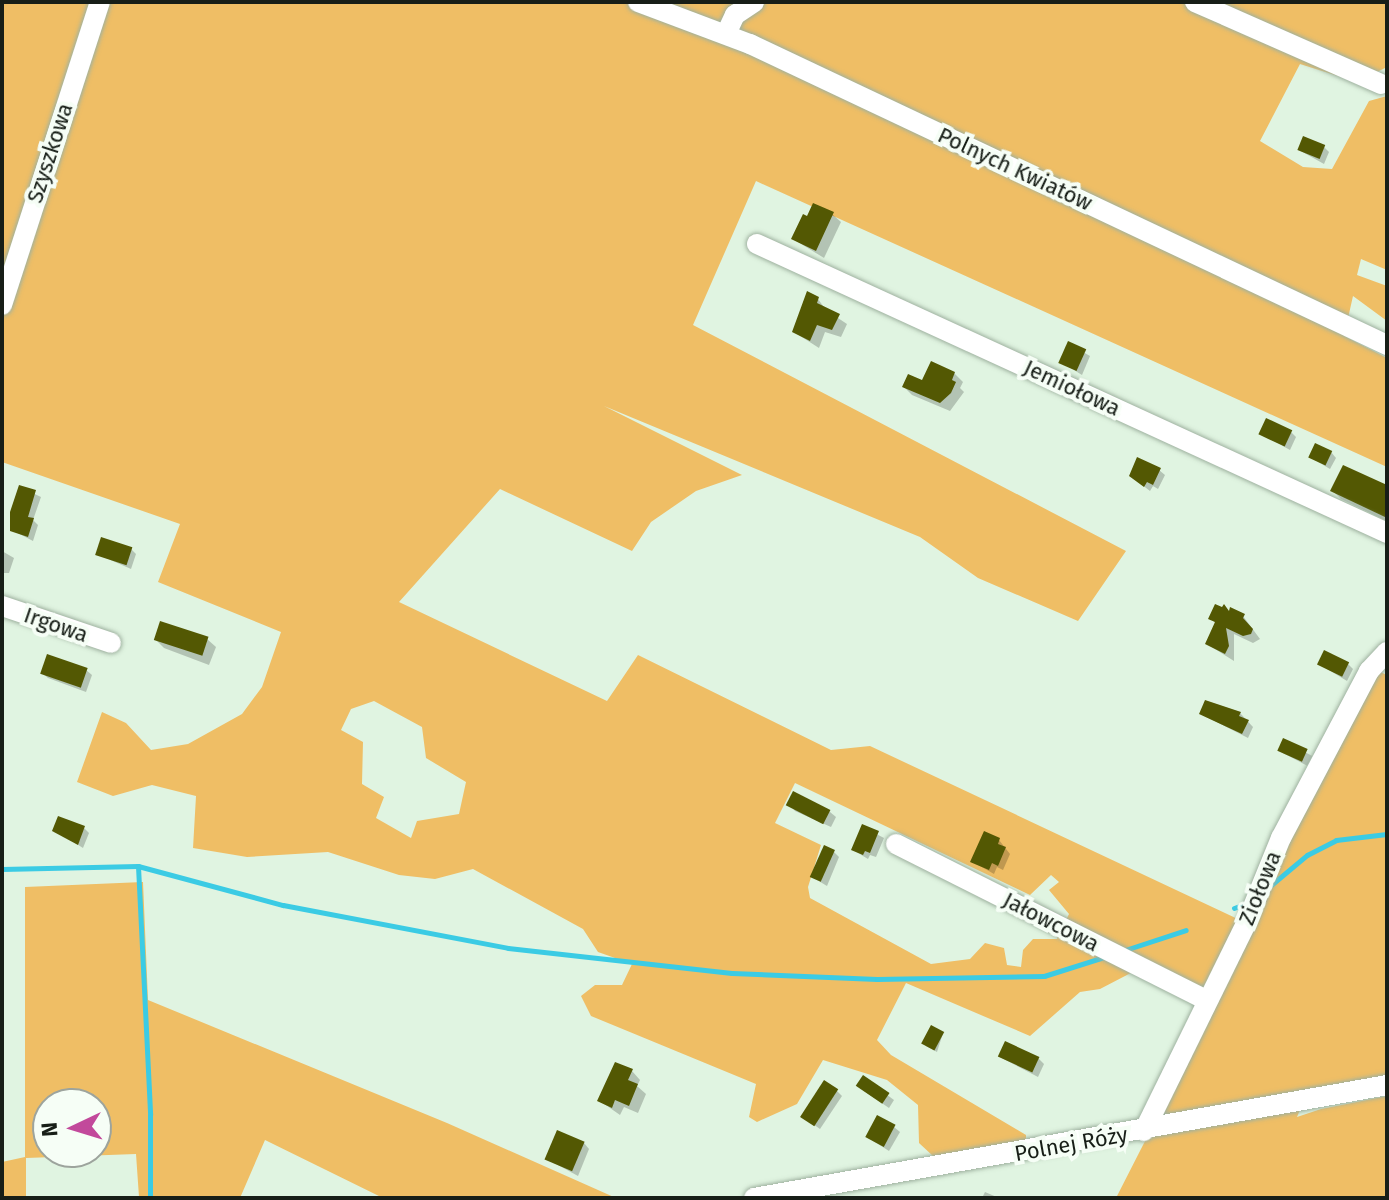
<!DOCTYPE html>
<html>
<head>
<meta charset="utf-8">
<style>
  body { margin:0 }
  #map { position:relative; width:1389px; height:1200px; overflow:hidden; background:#e0f4e1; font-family:"Fira Sans",sans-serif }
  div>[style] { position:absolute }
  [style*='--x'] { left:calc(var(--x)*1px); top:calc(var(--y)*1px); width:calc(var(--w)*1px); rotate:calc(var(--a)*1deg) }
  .green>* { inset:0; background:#efbe65 }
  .shadow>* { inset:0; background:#0003; transform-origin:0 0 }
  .stream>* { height:5px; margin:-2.5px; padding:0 2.5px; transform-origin:2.5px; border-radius:2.5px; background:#3bcbe4 }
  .building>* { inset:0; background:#535803; transform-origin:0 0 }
  .roads { filter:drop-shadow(0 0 2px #9eb19f) drop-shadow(0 0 2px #9eb19f) }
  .minor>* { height:20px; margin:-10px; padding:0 10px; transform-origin:10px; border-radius:10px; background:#fff }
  span { translate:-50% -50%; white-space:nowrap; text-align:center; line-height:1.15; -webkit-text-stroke:8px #f6fef6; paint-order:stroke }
  .street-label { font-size:22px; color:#171e17 }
  .frame { position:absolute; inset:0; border:4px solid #171e17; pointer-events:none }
  .north { position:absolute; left:32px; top:1088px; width:80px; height:80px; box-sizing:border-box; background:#f6fef6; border:2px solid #9da49d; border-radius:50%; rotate:266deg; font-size:22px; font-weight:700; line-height:32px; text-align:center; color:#171e17 }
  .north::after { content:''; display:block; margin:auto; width:28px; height:36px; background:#c2499b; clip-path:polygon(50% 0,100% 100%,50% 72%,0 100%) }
</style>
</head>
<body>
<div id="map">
  <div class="green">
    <i style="clip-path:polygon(evenodd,2px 2px,1387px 2px,1387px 67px,1357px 82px,1300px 64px,1260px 141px,1303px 167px,1332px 169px,1369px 101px,1387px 96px,1387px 270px,1361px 259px,1357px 275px,1387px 286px,1387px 321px,1353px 296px,1344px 336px,1387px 358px,1387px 467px,756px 181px,693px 325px,1126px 551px,1078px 621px,978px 578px,920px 537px,604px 406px,742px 475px,696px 491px,651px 522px,632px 551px,500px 489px,399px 602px,607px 701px,638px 655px,831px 750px,870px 746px,1242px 921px,1203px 991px,1150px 963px,1100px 989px,1080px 992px,1030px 1036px,906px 983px,877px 1040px,891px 1055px,1026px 1135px,1026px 1145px,933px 1156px,919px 1143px,918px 1105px,887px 1080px,823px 1060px,797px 1104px,757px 1122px,749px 1117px,756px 1084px,591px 1016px,581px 996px,595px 985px,622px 985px,632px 964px,598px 952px,583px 929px,473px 869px,435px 879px,399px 875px,328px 852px,247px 857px,193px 848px,196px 796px,152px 785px,113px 796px,77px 782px,102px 712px,126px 723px,151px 750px,188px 744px,242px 714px,262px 687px,281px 632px,158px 582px,180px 524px,2px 462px,2px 2px,374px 701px,422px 727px,426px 758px,466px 782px,459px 814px,417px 821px,411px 838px,376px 818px,384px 797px,362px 784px,363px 742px,341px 730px,351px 709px,374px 701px,2px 2px,795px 783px,1030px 895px,1051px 875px,1059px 882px,1049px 890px,1069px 914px,1057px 939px,1033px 939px,1023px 950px,1021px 967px,1007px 965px,1004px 948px,985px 943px,970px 959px,931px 964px,810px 898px,808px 887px,821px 845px,775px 823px,795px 783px)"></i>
    <i style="clip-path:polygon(1378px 671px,1387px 675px,1387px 1078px,1307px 1093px,1297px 1117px,1321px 1109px,1387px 1096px,1387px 1198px,1116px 1198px,1167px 1098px,1284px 845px)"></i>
    <i style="clip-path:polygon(evenodd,143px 882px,148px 1000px,447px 1123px,616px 1198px,383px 1198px,265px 1140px,240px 1198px,139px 1197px,136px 1154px,26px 1158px,26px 1198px,2px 1198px,2px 1162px,25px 1157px,25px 887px,143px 882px,96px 1104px,96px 1152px,48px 1152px,48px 1104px,96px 1104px)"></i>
  </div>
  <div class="shadow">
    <i style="clip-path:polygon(1324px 147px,1329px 152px,1324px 164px,1299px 150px)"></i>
    <i style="clip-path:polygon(832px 214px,841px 222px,824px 258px,793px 239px)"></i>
    <i style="clip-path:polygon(818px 299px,826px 310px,847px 324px,841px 337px,825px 332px,819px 348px,794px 332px)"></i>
    <i style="clip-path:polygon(1069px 344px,1090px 356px,1082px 375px,1061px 362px)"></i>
    <i style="clip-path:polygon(954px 373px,963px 382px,960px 388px,964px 392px,950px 411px,912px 395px,904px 387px)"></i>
    <i style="clip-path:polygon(1291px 432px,1296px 437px,1290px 450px,1261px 434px)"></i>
    <i style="clip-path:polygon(1331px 452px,1336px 458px,1330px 469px,1310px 457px)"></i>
    <i style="clip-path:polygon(1159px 470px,1165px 475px,1158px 489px,1153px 486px,1150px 491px,1137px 481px)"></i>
    <i style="clip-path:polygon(20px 487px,41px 497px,33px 520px,38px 525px,33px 541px,12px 530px)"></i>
    <i style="clip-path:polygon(1387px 487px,1387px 521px,1341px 499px,1333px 491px)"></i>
    <i style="clip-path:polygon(131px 549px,136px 554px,131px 569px,97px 554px)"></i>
    <i style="clip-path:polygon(2px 551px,14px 558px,9px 573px,2px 573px)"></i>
    <i style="clip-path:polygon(1230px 613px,1243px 616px,1260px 639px,1253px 643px,1234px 634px,1234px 661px,1207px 644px,1216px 624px,1211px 618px)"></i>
    <i style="clip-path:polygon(207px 639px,216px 647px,209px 665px,164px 648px,156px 640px)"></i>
    <i style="clip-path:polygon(1319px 664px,1348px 664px,1353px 669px,1347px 681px)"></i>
    <i style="clip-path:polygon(86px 670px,92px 675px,86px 692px,48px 678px,42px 673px)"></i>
    <i style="clip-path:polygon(1240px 713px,1253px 727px,1248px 738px,1201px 714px)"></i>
    <i style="left:1284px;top:741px;width:32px;height:11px;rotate:28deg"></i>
    <i style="clip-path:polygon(794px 794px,830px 812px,836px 817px,831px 827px,795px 811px,790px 805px)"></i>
    <i style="clip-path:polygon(863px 827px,884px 838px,876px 857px,870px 855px,868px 859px,853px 850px)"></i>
    <i style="clip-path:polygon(84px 828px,89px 833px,83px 848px,55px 830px)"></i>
    <i style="clip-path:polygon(999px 840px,1010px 854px,1003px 870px,997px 867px,994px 874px,973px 862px)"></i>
    <i style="clip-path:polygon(834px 852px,839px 857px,827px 886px,812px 877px)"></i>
    <i style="clip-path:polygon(943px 1033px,937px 1052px,926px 1046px)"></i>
    <i style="clip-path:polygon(1000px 1057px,1039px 1059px,1044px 1064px,1038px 1077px)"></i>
    <i style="clip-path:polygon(632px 1071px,640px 1080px,637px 1086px,646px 1094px,638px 1113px,624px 1107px,620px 1115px,600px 1101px)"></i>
    <i style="clip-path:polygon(864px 1078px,894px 1100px,889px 1108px,864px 1091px)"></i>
    <i style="clip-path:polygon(836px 1090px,842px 1096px,820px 1129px,803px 1117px)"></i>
    <i style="clip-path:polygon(894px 1127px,900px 1132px,889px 1151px,867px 1137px)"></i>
    <i style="clip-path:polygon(584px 1143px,589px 1149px,578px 1176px,547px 1159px)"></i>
    <i style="clip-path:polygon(985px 1192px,999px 1198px,982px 1198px)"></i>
  </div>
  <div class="stream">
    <i style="--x:138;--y:866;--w:150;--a:15.1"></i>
    <i style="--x:283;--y:905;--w:229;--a:10.8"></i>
    <i style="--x:508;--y:948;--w:225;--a:6.4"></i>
    <i style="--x:732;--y:973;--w:145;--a:2.4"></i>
    <i style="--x:877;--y:979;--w:167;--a:-1"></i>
    <i style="--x:1044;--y:976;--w:66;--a:-17.6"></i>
    <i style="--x:2;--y:869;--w:136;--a:-1.3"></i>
    <i style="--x:138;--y:866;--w:249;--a:87.2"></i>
    <i style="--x:150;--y:1115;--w:83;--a:90"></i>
    <i style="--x:1271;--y:885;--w:47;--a:-39.8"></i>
    <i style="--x:1307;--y:855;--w:33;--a:-27"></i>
    <i style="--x:1336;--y:840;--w:51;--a:-6.7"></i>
    <i style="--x:1234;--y:908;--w:12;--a:-20"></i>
    <i style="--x:1122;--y:951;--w:67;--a:-18.2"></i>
  </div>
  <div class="building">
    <i style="left:1303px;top:136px;width:24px;height:15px;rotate:22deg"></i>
    <i style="clip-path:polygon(813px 203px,834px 212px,816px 251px,791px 239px,803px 214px,807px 216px)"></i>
    <i style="clip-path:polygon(807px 291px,819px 297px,817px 303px,840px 314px,832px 330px,817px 325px,810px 341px,792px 332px)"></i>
    <i style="left:1068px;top:341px;width:20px;height:24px;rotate:24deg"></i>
    <i style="clip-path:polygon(931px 361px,955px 372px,952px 380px,956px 382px,951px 393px,940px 403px,902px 387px,908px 374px,922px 380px)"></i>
    <i style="left:1266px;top:418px;width:29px;height:18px;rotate:25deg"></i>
    <i style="left:1315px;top:443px;width:19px;height:16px;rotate:25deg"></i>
    <i style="clip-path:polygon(1137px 457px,1161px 468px,1153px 485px,1147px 482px,1144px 487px,1129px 476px)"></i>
    <i style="clip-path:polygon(1343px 465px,1387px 485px,1387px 518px,1330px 491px)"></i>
    <i style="clip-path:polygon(19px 485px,36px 490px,28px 517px,34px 518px,28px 537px,10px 531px,10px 512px)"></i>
    <i style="left:101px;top:537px;width:33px;height:19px;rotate:18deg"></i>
    <i style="clip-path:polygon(1215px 604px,1222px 607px,1224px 604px,1229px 611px,1230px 607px,1245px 614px,1243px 618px,1253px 629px,1251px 634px,1243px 636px,1226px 628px,1229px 646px,1225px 654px,1205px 644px,1215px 622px,1208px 619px)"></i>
    <i style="left:160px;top:621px;width:51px;height:20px;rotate:18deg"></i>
    <i style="left:1324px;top:650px;width:28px;height:16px;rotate:26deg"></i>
    <i style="left:47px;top:654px;width:43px;height:21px;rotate:19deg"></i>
    <i style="clip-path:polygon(1205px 700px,1241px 712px,1239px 716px,1249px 720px,1242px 734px,1199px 714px)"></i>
    <i style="left:1283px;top:738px;width:27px;height:14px;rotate:24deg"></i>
    <i style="left:793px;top:791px;width:42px;height:16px;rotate:27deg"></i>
    <i style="clip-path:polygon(58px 816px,85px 826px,78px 845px,52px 831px)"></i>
    <i style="clip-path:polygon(862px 824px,879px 831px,870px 853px,865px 851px,863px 855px,851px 850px)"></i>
    <i style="clip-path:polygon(984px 831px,1000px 838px,998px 844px,1006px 847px,998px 866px,992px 863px,989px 870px,970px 862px)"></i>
    <i style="left:824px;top:845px;width:12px;height:35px;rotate:24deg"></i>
    <i style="left:931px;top:1025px;width:15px;height:21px;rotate:28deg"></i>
    <i style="left:1005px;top:1041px;width:38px;height:17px;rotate:25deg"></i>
    <i style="clip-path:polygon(615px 1062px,633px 1069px,628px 1080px,638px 1084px,629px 1106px,615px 1100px,612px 1108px,597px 1101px)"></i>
    <i style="left:863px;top:1075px;width:32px;height:13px;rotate:34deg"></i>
    <i style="left:824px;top:1080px;width:17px;height:44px;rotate:33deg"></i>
    <i style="left:877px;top:1115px;width:21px;height:25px;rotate:28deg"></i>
    <i style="left:557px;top:1130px;width:30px;height:32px;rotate:23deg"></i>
  </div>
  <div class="roads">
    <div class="minor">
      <i style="--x:638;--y:2;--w:120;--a:20.6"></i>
      <i style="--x:750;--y:44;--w:705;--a:25.29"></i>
      <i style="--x:1195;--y:2;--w:203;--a:23.8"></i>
      <i style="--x:726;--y:34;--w:21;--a:-65"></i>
      <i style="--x:735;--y:15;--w:23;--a:-34"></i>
      <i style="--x:757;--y:244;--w:693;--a:24.64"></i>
      <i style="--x:2;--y:305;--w:318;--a:-72.1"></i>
      <i style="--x:2;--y:606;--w:115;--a:18.7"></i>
      <i style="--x:896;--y:844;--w:347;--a:26.7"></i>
      <i style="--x:1144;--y:1131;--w:231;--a:-63.8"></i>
      <i style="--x:1246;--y:924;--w:93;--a:-67.9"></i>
      <i style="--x:1281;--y:838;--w:189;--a:-62.2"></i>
      <i style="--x:1369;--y:671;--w:26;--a:-47"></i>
      <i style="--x:754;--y:1198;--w:643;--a:-10.12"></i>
    </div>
  </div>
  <div class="street-label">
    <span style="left:50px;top:153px;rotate:-72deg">Szyszkowa</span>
    <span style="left:1015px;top:169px;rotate:25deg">Polnych Kwiatów</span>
    <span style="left:1072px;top:388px;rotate:25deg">Jemiołowa</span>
    <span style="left:56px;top:625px;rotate:19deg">Irgowa</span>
    <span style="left:1260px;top:888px;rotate:-68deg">Ziołowa</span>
    <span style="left:1051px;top:922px;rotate:27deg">Jałowcowa</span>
    <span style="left:1071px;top:1144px;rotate:-10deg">Polnej Róży</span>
  </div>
  <div class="frame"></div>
  <div class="north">N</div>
</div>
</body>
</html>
